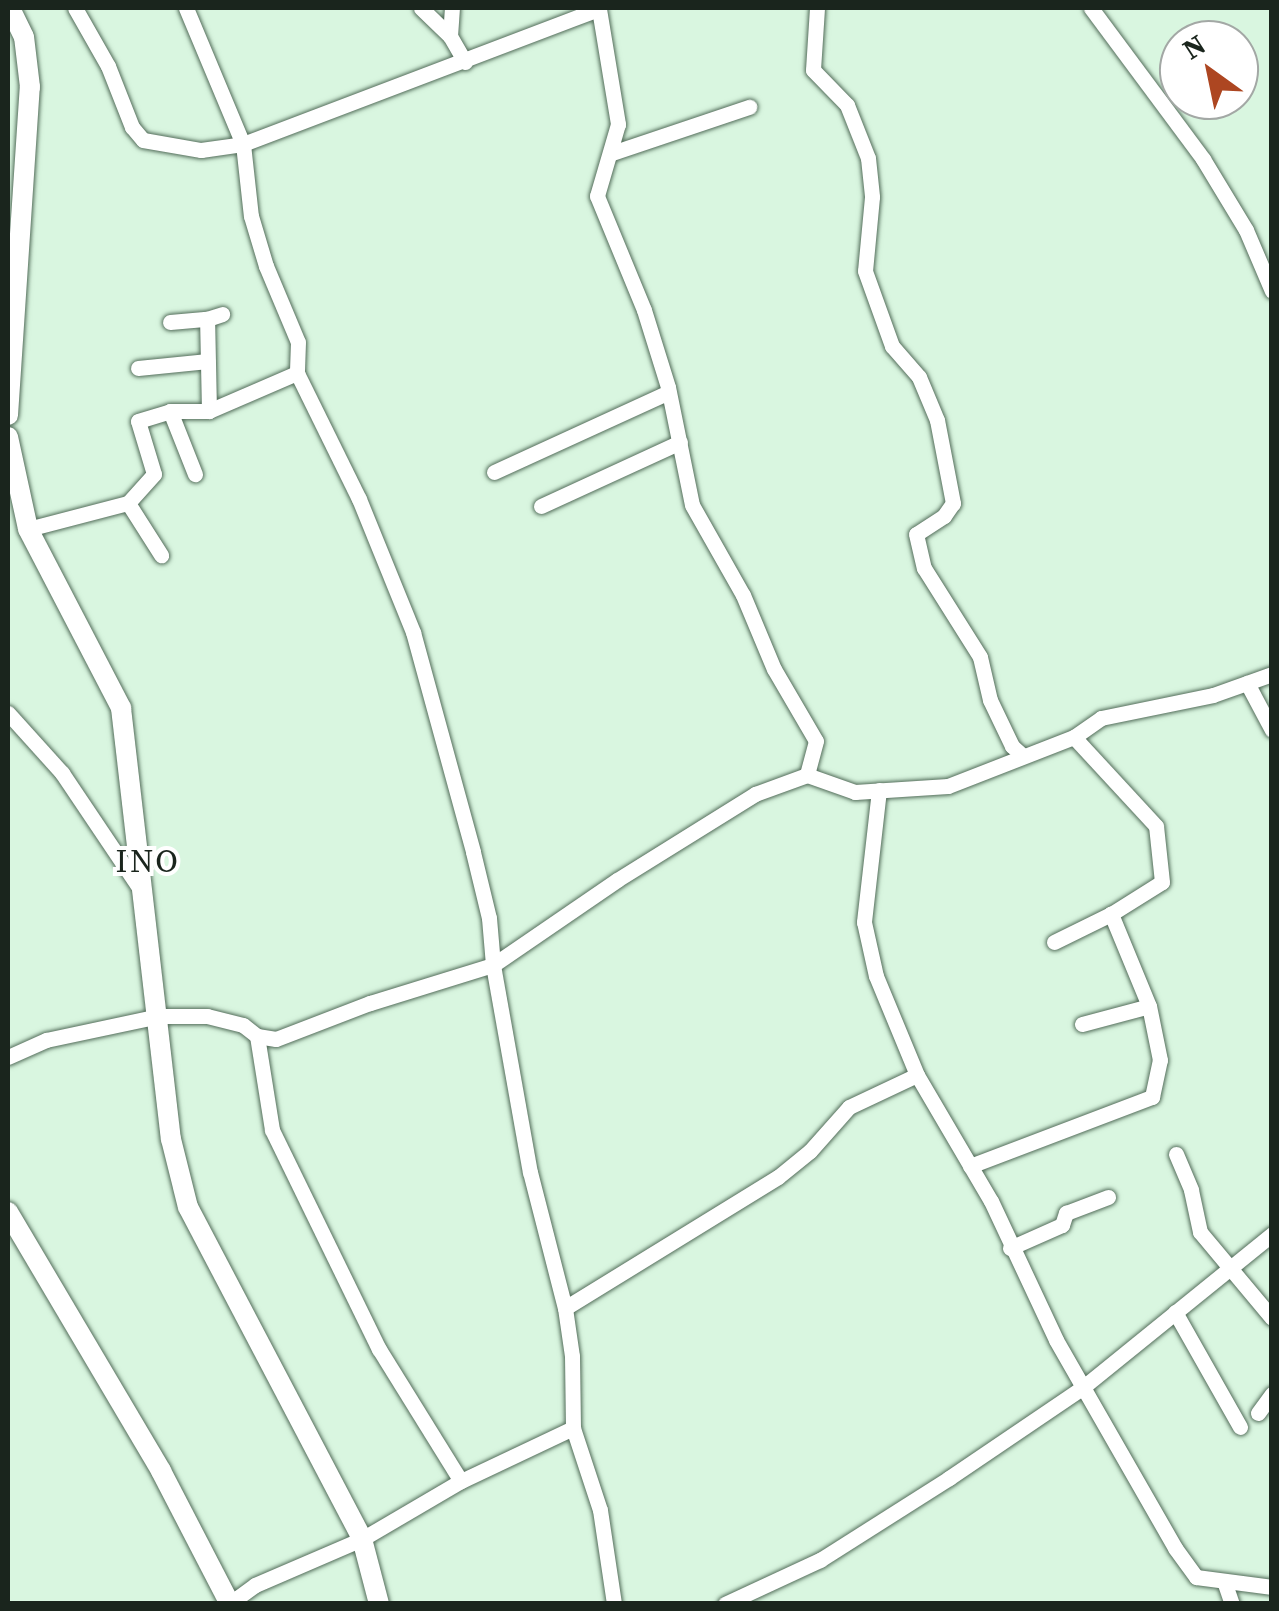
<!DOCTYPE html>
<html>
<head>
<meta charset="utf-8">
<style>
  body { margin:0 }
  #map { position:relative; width:1279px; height:1611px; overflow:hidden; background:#d9f6e0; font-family:"Source Serif 4",serif }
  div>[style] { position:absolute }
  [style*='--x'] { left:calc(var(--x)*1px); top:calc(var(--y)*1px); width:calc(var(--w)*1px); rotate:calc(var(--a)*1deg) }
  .roads { filter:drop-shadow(0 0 2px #536d5a) drop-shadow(0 0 2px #536d5a) }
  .minor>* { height:15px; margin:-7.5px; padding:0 7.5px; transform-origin:7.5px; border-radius:7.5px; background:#fff }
  .tertiary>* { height:20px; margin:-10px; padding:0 10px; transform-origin:10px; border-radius:10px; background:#fff }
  span { translate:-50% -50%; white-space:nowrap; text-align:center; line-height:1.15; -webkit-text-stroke:8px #fff; paint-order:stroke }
  .quarter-label { font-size:32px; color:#1a251d; letter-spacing:2.5px }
  .frame { position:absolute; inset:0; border:10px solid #1a251d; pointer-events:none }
  .north { position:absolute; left:1159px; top:20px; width:100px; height:100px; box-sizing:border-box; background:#fff; border:2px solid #a3a8a5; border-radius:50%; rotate:327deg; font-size:28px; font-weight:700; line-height:40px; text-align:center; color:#1a251d }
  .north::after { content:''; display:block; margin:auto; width:35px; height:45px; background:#ad4621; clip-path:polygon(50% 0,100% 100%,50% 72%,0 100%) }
</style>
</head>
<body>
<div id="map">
  <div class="roads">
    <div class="minor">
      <i style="--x:75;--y:8;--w:67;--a:60.4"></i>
      <i style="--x:108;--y:66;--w:66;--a:68.5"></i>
      <i style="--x:132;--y:127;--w:17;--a:50"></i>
      <i style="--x:143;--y:140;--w:59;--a:9.8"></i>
      <i style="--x:201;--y:150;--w:42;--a:-8.1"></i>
      <i style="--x:243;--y:144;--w:381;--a:-20.8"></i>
      <i style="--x:599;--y:9;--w:117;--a:80.6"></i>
      <i style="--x:618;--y:124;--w:75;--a:106.3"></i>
      <i style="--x:597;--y:196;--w:123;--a:67.6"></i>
      <i style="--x:644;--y:310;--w:81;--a:72.7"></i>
      <i style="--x:668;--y:387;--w:120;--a:78.5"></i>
      <i style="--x:692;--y:505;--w:103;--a:60.5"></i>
      <i style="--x:743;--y:595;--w:80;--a:67.3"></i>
      <i style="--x:774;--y:669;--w:83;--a:59.7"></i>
      <i style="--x:816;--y:741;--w:35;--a:105"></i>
      <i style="--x:186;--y:8;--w:147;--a:67.3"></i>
      <i style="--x:243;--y:144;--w:72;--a:83.7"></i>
      <i style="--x:251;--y:216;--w:52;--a:73.3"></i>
      <i style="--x:266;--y:266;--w:82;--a:67.2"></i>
      <i style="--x:298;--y:342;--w:31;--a:92"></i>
      <i style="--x:297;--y:373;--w:140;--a:63.8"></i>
      <i style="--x:359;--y:499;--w:144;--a:67.9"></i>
      <i style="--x:413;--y:632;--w:228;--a:74.7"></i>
      <i style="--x:473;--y:852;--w:68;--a:76.4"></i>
      <i style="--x:489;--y:918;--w:47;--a:85.1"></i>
      <i style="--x:493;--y:965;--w:210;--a:79.9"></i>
      <i style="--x:530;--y:1172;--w:140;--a:75.6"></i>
      <i style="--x:565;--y:1308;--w:49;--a:81.7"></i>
      <i style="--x:572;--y:1356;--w:72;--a:89.2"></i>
      <i style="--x:573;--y:1428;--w:86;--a:71.8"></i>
      <i style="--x:600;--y:1510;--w:95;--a:81.5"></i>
      <i style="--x:421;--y:8;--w:40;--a:44"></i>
      <i style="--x:450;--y:36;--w:30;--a:60"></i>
      <i style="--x:817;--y:8;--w:62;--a:93.7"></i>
      <i style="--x:813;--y:70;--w:49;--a:45.8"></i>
      <i style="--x:847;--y:105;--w:57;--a:68.4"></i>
      <i style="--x:868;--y:158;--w:39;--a:84"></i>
      <i style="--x:872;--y:197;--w:74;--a:95.4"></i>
      <i style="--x:865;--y:271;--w:80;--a:70.2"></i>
      <i style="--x:892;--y:346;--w:41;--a:48.9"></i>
      <i style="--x:919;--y:377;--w:47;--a:67.3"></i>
      <i style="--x:937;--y:420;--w:85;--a:79.1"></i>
      <i style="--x:953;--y:503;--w:16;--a:125"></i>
      <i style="--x:944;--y:516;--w:33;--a:147"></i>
      <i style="--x:916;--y:534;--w:35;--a:77"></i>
      <i style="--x:924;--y:568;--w:105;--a:57.8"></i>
      <i style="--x:980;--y:657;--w:44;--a:76.9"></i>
      <i style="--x:990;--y:700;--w:51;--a:64.4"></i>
      <i style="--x:1012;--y:746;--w:13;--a:42"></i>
      <i style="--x:1091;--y:8;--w:188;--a:53.4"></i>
      <i style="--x:1203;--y:159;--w:83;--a:58.8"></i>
      <i style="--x:1246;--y:230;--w:66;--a:66.9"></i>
      <i style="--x:450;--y:36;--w:28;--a:-86"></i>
      <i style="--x:612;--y:153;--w:145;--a:-18.6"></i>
      <i style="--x:170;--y:322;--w:37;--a:-5"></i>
      <i style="--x:138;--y:368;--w:70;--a:-5.7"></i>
      <i style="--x:170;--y:411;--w:68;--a:68.4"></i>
      <i style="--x:209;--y:411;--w:92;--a:-91.2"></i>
      <i style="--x:207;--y:319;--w:16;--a:-18"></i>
      <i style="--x:494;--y:472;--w:192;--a:-24.6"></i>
      <i style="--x:128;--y:503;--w:62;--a:57.6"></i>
      <i style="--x:541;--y:506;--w:153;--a:-24.7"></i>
      <i style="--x:28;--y:529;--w:103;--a:-14.6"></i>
      <i style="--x:128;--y:503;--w:39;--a:-48"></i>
      <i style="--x:154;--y:474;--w:55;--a:-106.8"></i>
      <i style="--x:138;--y:421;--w:34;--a:-17"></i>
      <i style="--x:170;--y:411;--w:39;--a:0"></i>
      <i style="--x:209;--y:411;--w:96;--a:-23.4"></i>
      <i style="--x:1247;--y:683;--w:53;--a:62"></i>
      <i style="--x:8;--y:713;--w:81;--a:48"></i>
      <i style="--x:62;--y:773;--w:140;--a:56.1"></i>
      <i style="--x:879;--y:790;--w:133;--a:96.5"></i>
      <i style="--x:864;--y:922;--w:55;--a:77.5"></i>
      <i style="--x:876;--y:976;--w:107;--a:67.5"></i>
      <i style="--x:917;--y:1075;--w:146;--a:59.6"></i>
      <i style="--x:991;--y:1201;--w:153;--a:64.9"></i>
      <i style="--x:1056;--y:1340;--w:240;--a:60.2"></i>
      <i style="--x:1175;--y:1548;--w:36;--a:54"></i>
      <i style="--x:1196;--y:1577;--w:77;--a:7.5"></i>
      <i style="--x:1054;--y:942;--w:64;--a:-26.2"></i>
      <i style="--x:1082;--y:1024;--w:69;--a:-15"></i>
      <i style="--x:257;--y:1036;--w:95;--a:80.9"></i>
      <i style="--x:272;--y:1130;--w:244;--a:64"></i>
      <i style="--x:379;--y:1349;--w:155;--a:58.2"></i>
      <i style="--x:8;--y:1057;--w:42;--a:-24.1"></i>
      <i style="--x:46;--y:1040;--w:116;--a:-12"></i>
      <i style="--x:159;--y:1016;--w:48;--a:0"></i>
      <i style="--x:207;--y:1016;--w:37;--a:14"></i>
      <i style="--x:243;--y:1025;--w:18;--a:38"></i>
      <i style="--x:257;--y:1036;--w:19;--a:9"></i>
      <i style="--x:276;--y:1039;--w:101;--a:-21"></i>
      <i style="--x:370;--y:1003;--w:129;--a:-17.2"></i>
      <i style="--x:493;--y:965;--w:150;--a:-34.4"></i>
      <i style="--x:617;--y:880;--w:163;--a:-31.9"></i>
      <i style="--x:755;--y:794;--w:55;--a:-20.1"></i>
      <i style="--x:807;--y:775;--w:51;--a:19.5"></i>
      <i style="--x:855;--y:792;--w:93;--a:-3.7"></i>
      <i style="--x:948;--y:786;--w:135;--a:-21.3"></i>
      <i style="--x:1074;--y:737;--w:33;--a:-35"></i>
      <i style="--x:1101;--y:718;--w:114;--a:-11.6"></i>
      <i style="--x:1213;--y:695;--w:63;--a:-19.6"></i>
      <i style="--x:1176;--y:1154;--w:39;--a:67"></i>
      <i style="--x:1191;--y:1190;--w:43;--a:77.9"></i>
      <i style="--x:1200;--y:1232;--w:112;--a:50.1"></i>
      <i style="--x:970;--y:1166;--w:195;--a:-20.8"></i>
      <i style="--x:1152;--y:1097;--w:38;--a:-78"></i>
      <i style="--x:1160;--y:1060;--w:55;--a:-101.5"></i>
      <i style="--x:1149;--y:1006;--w:100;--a:-112.4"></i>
      <i style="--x:1111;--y:914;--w:60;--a:-32.1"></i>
      <i style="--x:1162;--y:882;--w:56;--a:-96.1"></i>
      <i style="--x:1156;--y:826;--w:121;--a:-132.7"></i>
      <i style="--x:1010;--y:1248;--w:57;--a:-23.9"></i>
      <i style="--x:1062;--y:1225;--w:13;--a:-72"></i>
      <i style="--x:1066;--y:1213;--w:45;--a:-20.9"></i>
      <i style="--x:565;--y:1308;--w:250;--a:-31.6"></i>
      <i style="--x:778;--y:1177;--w:41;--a:-39.1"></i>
      <i style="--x:810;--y:1151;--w:59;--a:-48.4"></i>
      <i style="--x:849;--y:1107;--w:75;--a:-25.2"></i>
      <i style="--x:1175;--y:1312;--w:132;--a:60.5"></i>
      <i style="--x:1258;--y:1413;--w:24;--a:-54"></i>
      <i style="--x:1224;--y:1581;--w:24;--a:71"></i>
      <i style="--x:229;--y:1604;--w:32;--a:-36"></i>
      <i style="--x:255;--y:1585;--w:116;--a:-23.3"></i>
      <i style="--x:362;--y:1539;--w:115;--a:-30.4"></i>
      <i style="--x:461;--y:1481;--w:124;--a:-25.3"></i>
      <i style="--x:725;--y:1604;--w:105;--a:-24.9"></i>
      <i style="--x:820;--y:1560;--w:153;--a:-32.4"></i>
      <i style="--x:949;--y:1478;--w:161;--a:-34.1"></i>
      <i style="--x:1082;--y:1388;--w:245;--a:-39"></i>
    </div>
    <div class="tertiary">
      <i style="--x:8;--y:415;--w:329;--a:-86.2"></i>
      <i style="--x:30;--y:87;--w:50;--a:-96.8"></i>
      <i style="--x:24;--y:37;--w:32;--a:-116"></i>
      <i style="--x:8;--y:437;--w:94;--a:77.7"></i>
      <i style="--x:28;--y:529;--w:202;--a:62.5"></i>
      <i style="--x:121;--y:708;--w:434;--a:83.4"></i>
      <i style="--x:171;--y:1139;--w:70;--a:76"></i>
      <i style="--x:188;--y:1207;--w:375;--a:62.3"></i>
      <i style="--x:362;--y:1539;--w:67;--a:75.3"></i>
      <i style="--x:8;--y:1212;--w:301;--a:59.4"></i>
      <i style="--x:161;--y:1471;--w:150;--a:62.6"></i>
    </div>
  </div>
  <div class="quarter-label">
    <span style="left:148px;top:861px">INO</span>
  </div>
  <div class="frame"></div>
  <div class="north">N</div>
</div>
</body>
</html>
